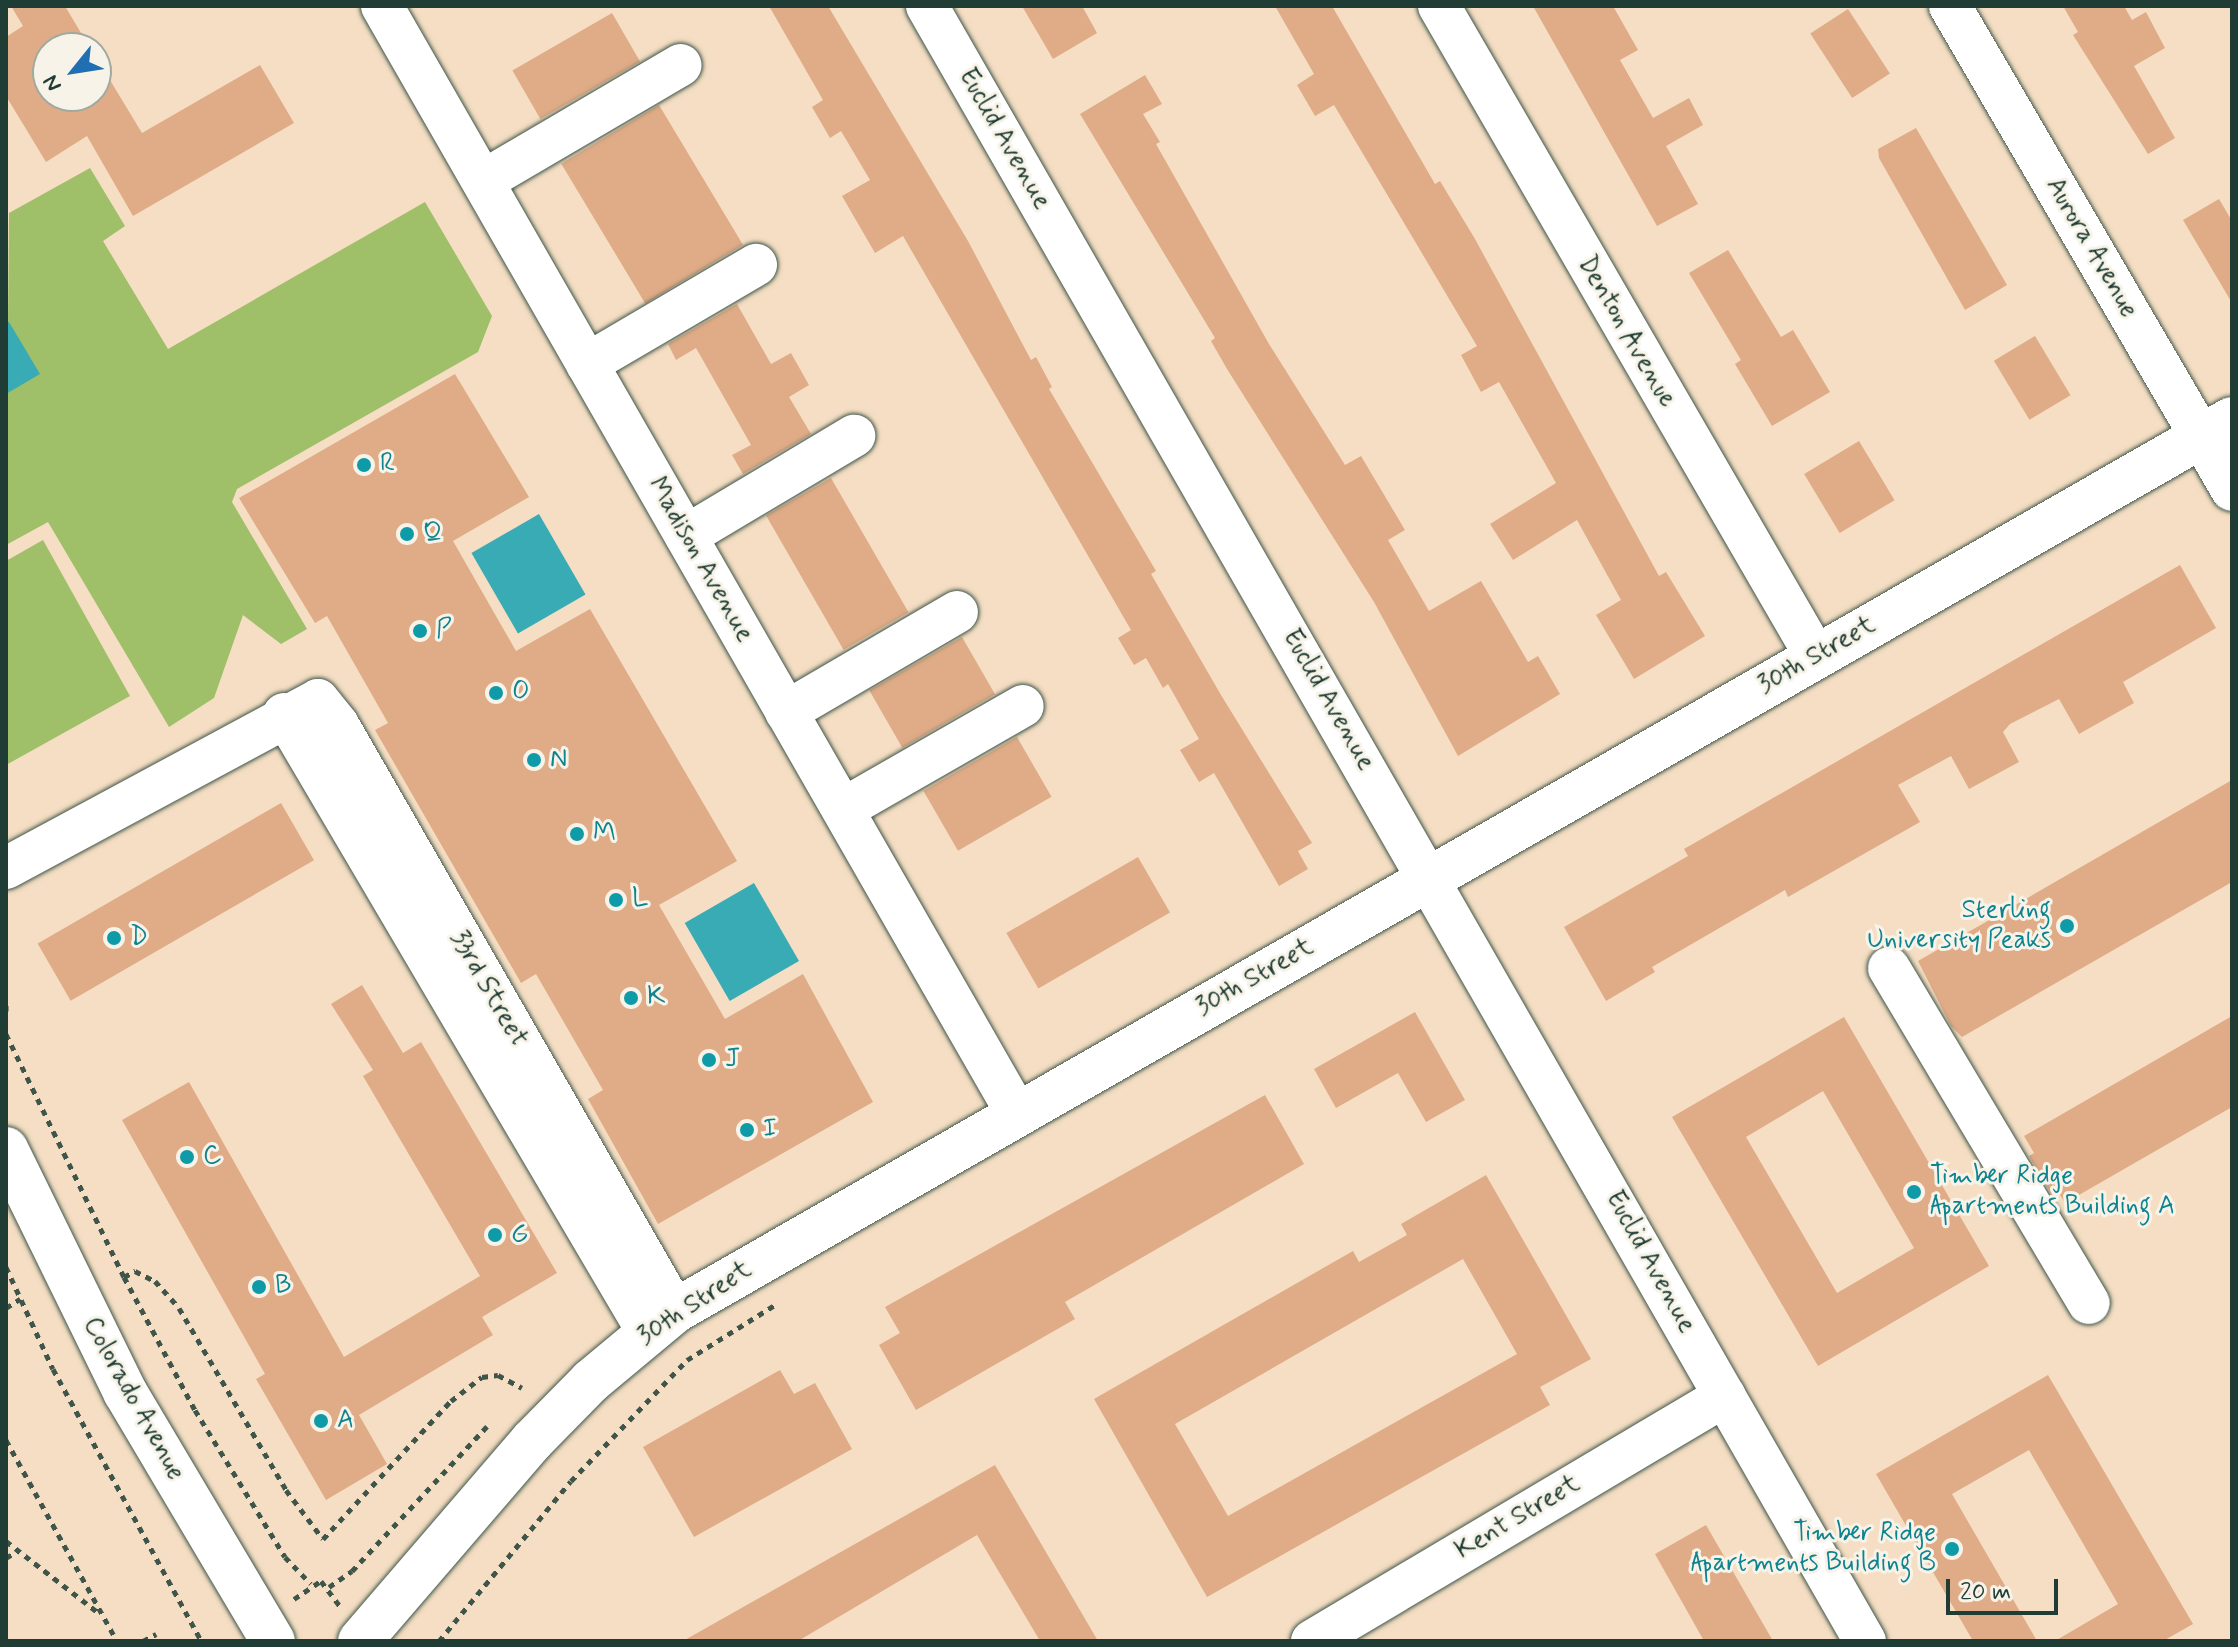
<!DOCTYPE html>
<html>
<head>
<meta charset="utf-8">
<style>
  body { margin:0 }
  #map { position:relative; width:2238px; height:1647px; overflow:hidden; background:#f5dec3; font-family:Mynerve,sans-serif }
  div>[style] { position:absolute }
  [style*='--x'] { left:calc(var(--x)*1px); top:calc(var(--y)*1px); width:calc(var(--w)*1px); rotate:calc(var(--a)*1deg) }
  .green>* { inset:0; background:#9fbf68 }
  .water>* { inset:0; background:#39abb4; transform-origin:0 0 }
  .building>* { inset:0; background:#e0ac87; transform-origin:0 0 }
  .path>* { height:5px; margin-top:-2.5px; transform-origin:0; background:repeating-linear-gradient(90deg,#3f5549 0 6px,transparent 0 12px) }
  .roads { filter:drop-shadow(0 0 2px #3f5549) drop-shadow(0 0 2px #3f5549) }
  .minor>* { height:42px; margin:-21px; padding:0 21px; transform-origin:21px; border-radius:21px; background:#fff }
  .major>* { height:44px; margin:-22px; padding:0 22px; transform-origin:22px; border-radius:22px; background:#fff }
  .dots>* { width:22px; height:22px; translate:-50% -50%; box-sizing:border-box; border:4px solid #f7f3e8; border-radius:50% }
  span { translate:-50% -50%; white-space:nowrap; text-align:center; line-height:1.15; -webkit-text-stroke:6px #f7f3e8; paint-order:stroke }
  .street-label { font-size:26px; color:#1f3d34 }
  .culture-label { font-size:26px; color:#0d838f }
  .left { translate:0 -50%; text-align:left }
  .right { translate:-100% -50%; text-align:right }
  .frame { position:absolute; inset:0; border:8px solid #1f3d34; pointer-events:none }
  .north { position:absolute; left:32px; top:32px; width:80px; height:80px; box-sizing:border-box; background:#f7f3e8; border:2px solid #a1aaa0; border-radius:50%; rotate:240deg; font-size:22px; font-weight:700; line-height:32px; text-align:center; color:#1f3d34 }
  .north::after { content:''; display:block; margin:auto; width:28px; height:36px; background:#1f6fb2; clip-path:polygon(50% 0,100% 100%,50% 72%,0 100%) }
  .scale { position:absolute; left:1946px; top:1579px; width:112px; height:36px; box-sizing:border-box; border:4px solid #1f3d34; border-top:0; padding-left:10px; font-size:24px; line-height:28px; white-space:nowrap; color:#1f3d34; -webkit-text-stroke:6px #f7f3e8; paint-order:stroke }
</style>
</head>
<body>
<div id="map">
  <div class="green">
    <i style="clip-path:polygon(90px 168px,125px 226px,103px 241px,168px 349px,425px 202px,492px 316px,478px 352px,237px 489px,232px 502px,307px 629px,281px 644px,243px 615px,214px 698px,169px 727px,48px 522px,6px 545px,9px 213px)"></i>
    <i style="clip-path:polygon(43px 540px,130px 696px,6px 765px,6px 561px)"></i>
  </div>
  <div class="water">
    <i style="clip-path:polygon(9px 322px,40px 374px,6px 394px,6px 324px)"></i>
    <i style="left:539px;top:514px;width:93px;height:78px;rotate:60deg"></i>
    <i style="left:754px;top:883px;width:90px;height:80px;rotate:60deg"></i>
  </div>
  <div class="building">
    <i style="clip-path:polygon(11px 6px,65px 6px,90px 48px,48px 48px,48px 96px,96px 96px,96px 57px,142px 133px,260px 65px,294px 123px,133px 216px,87px 136px,46px 162px,6px 96px,6px 37px,23px 26px)"></i>
    <i style="clip-path:polygon(769px 6px,828px 6px,968px 241px,1031px 360px,1036px 357px,1052px 387px,1049px 389px,1156px 571px,1151px 574px,1221px 695px,1312px 843px,1298px 851px,1308px 869px,1279px 886px,1214px 773px,1199px 782px,1180px 750px,1199px 739px,1168px 684px,1163px 688px,1146px 658px,1134px 665px,1118px 638px,1131px 630px,903px 236px,875px 253px,842px 196px,870px 180px,841px 131px,830px 138px,812px 107px,823px 100px)"></i>
    <i style="clip-path:polygon(1022px 6px,1082px 6px,1097px 33px,1053px 59px)"></i>
    <i style="clip-path:polygon(1275px 6px,1332px 6px,1435px 184px,1440px 181px,1475px 239px,1659px 576px,1666px 572px,1705px 636px,1634px 679px,1596px 615px,1621px 600px,1577px 520px,1513px 560px,1490px 524px,1556px 483px,1499px 382px,1481px 392px,1461px 355px,1477px 346px,1334px 105px,1315px 116px,1297px 85px,1314px 74px)"></i>
    <i style="clip-path:polygon(1533px 6px,1613px 6px,1638px 50px,1620px 60px,1653px 118px,1689px 98px,1703px 125px,1666px 146px,1698px 204px,1657px 226px)"></i>
    <i style="clip-path:polygon(2063px 6px,2124px 6px,2132px 20px,2146px 12px,2165px 48px,2134px 66px,2175px 138px,2148px 154px,2073px 35px,2078px 32px)"></i>
    <i style="left:1848px;top:9px;width:77px;height:45px;rotate:57deg"></i>
    <i style="left:612px;top:13px;width:56px;height:115px;rotate:60deg"></i>
    <i style="clip-path:polygon(1145px 75px,1162px 104px,1143px 114px,1160px 142px,1156px 144px,1269px 344px,1345px 465px,1361px 456px,1405px 530px,1388px 540px,1429px 611px,1481px 581px,1528px 662px,1538px 656px,1560px 694px,1458px 756px,1374px 602px,1227px 369px,1211px 341px,1215px 338px,1080px 114px)"></i>
    <i style="left:659px;top:105px;width:163px;height:114px;rotate:59deg"></i>
    <i style="clip-path:polygon(1916px 128px,2007px 285px,1965px 310px,1879px 158px,1878px 149px)"></i>
    <i style="clip-path:polygon(2219px 199px,2232px 221px,2232px 303px,2183px 220px)"></i>
    <i style="clip-path:polygon(1728px 250px,1781px 337px,1793px 330px,1830px 392px,1772px 426px,1735px 364px,1741px 360px,1689px 273px)"></i>
    <i style="clip-path:polygon(737px 304px,771px 364px,791px 353px,809px 385px,789px 397px,811px 434px,743px 474px,732px 455px,751px 445px,696px 348px,676px 360px,668px 344px)"></i>
    <i style="left:2035px;top:336px;width:69px;height:48px;rotate:59deg"></i>
    <i style="clip-path:polygon(455px 374px,529px 497px,453px 541px,516px 651px,590px 609px,737px 861px,659px 905px,725px 1019px,803px 974px,873px 1102px,658px 1224px,588px 1099px,603px 1090px,536px 974px,521px 983px,375px 730px,388px 723px,327px 616px,315px 623px,239px 498px)"></i>
    <i style="left:1859px;top:441px;width:69px;height:64px;rotate:59deg"></i>
    <i style="left:831px;top:478px;width:155px;height:75px;rotate:60deg"></i>
    <i style="clip-path:polygon(2180px 565px,2216px 628px,2123px 682px,2134px 703px,2079px 734px,2059px 699px,2010px 724px,2003px 732px,2019px 762px,1969px 789px,1951px 756px,1898px 785px,1920px 822px,1788px 897px,1785px 890px,1652px 967px,1655px 972px,1606px 1001px,1564px 927px,1688px 856px,1684px 849px)"></i>
    <i style="left:962px;top:637px;width:66px;height:107px;rotate:60deg"></i>
    <i style="left:1017px;top:737px;width:69px;height:108px;rotate:60deg"></i>
    <i style="clip-path:polygon(2232px 780px,2232px 882px,1962px 1037px,1951px 1026px,1918px 961px)"></i>
    <i style="left:281px;top:803px;width:66px;height:281px;rotate:60deg"></i>
    <i style="left:1138px;top:857px;width:64px;height:152px;rotate:60deg"></i>
    <i style="clip-path:polygon(362px 985px,403px 1053px,421px 1042px,557px 1273px,482px 1317px,493px 1335px,359px 1415px,387px 1464px,326px 1500px,256px 1379px,265px 1374px,122px 1120px,189px 1082px,344px 1357px,480px 1276px,363px 1076px,373px 1070px,331px 1004px)"></i>
    <i style="clip-path:polygon(1415px 1012px,1465px 1100px,1426px 1122px,1398px 1073px,1336px 1108px,1314px 1069px)"></i>
    <i style="clip-path:polygon(2232px 1016px,2232px 1107px,2065px 1203px,2057px 1190px,2051px 1193px,2029px 1156px,2034px 1153px,2024px 1136px)"></i>
    <i style="clip-path:polygon(evenodd,1844px 1017px,1989px 1266px,1818px 1366px,1672px 1117px,1844px 1017px,1823px 1091px,1914px 1248px,1837px 1293px,1746px 1137px,1823px 1091px)"></i>
    <i style="clip-path:polygon(1265px 1095px,1304px 1164px,1065px 1302px,1075px 1319px,916px 1410px,879px 1345px,900px 1333px,885px 1307px)"></i>
    <i style="clip-path:polygon(evenodd,1486px 1175px,1591px 1359px,1540px 1387px,1550px 1405px,1207px 1597px,1094px 1399px,1353px 1251px,1359px 1262px,1407px 1235px,1401px 1224px,1486px 1175px,1463px 1259px,1517px 1354px,1228px 1516px,1175px 1424px,1463px 1259px)"></i>
    <i style="clip-path:polygon(780px 1370px,794px 1394px,815px 1383px,852px 1449px,694px 1537px,643px 1447px)"></i>
    <i style="clip-path:polygon(2048px 1375px,2193px 1624px,2163px 1641px,2055px 1641px,2118px 1604px,2029px 1450px,1952px 1494px,2037px 1641px,1973px 1641px,1876px 1474px)"></i>
    <i style="clip-path:polygon(995px 1465px,1098px 1641px,1040px 1641px,977px 1535px,798px 1641px,683px 1641px)"></i>
    <i style="clip-path:polygon(1706px 1525px,1773px 1641px,1704px 1641px,1655px 1554px)"></i>
  </div>
  <div class="path">
    <i style="--x:6;--y:1005;--w:6;--a:90"></i>
    <i style="--x:6;--y:1034;--w:270;--a:64.1"></i>
    <i style="--x:124;--y:1277;--w:151;--a:61.9"></i>
    <i style="--x:195;--y:1410;--w:172;--a:58.5"></i>
    <i style="--x:285;--y:1557;--w:37;--a:46"></i>
    <i style="--x:6;--y:1267;--w:112;--a:65.3"></i>
    <i style="--x:53;--y:1369;--w:310;--a:61.4"></i>
    <i style="--x:124;--y:1277;--w:13;--a:-29"></i>
    <i style="--x:135;--y:1271;--w:22;--a:27"></i>
    <i style="--x:155;--y:1281;--w:36;--a:48"></i>
    <i style="--x:179;--y:1308;--w:211;--a:59.5"></i>
    <i style="--x:286;--y:1490;--w:61;--a:52.9"></i>
    <i style="--x:323;--y:1539;--w:188;--a:-47.2"></i>
    <i style="--x:451;--y:1401;--w:39;--a:-38"></i>
    <i style="--x:482;--y:1377;--w:16;--a:-7"></i>
    <i style="--x:498;--y:1375;--w:27;--a:28"></i>
    <i style="--x:6;--y:1308;--w:17;--a:-33"></i>
    <i style="--x:6;--y:1440;--w:230;--a:61.1"></i>
    <i style="--x:6;--y:1541;--w:119;--a:37.8"></i>
    <i style="--x:6;--y:1558;--w:15;--a:-32"></i>
    <i style="--x:329;--y:1587;--w:28;--a:-35"></i>
    <i style="--x:352;--y:1571;--w:198;--a:-47"></i>
    <i style="--x:294;--y:1599;--w:32;--a:-34"></i>
    <i style="--x:321;--y:1581;--w:31;--a:53"></i>
    <i style="--x:143;--y:1641;--w:15;--a:-28"></i>
    <i style="--x:439;--y:1641;--w:207;--a:-50.5"></i>
    <i style="--x:571;--y:1481;--w:168;--a:-46.2"></i>
    <i style="--x:687;--y:1360;--w:107;--a:-32.1"></i>
  </div>
  <div class="roads">
    <div class="minor">
      <i style="--x:382;--y:6;--w:1277;--a:60.18"></i>
      <i style="--x:927;--y:6;--w:1885;--a:60.16"></i>
      <i style="--x:1439;--y:6;--w:752;--a:59.92"></i>
      <i style="--x:1950;--y:6;--w:560;--a:59.77"></i>
      <i style="--x:483;--y:181;--w:229;--a:-30.4"></i>
      <i style="--x:587;--y:364;--w:196;--a:-30.4"></i>
      <i style="--x:686;--y:536;--w:196;--a:-30.8"></i>
      <i style="--x:786;--y:712;--w:198;--a:-30.3"></i>
      <i style="--x:284;--y:714;--w:717;--a:59.5"></i>
      <i style="--x:843;--y:809;--w:207;--a:-29.8"></i>
      <i style="--x:6;--y:868;--w:354;--a:-28.3"></i>
      <i style="--x:318;--y:700;--w:32;--a:51"></i>
      <i style="--x:338;--y:725;--w:676;--a:60.1"></i>
      <i style="--x:1889;--y:968;--w:390;--a:59.2"></i>
      <i style="--x:1312;--y:1641;--w:480;--a:-30.7"></i>
    </div>
    <div class="major">
      <i style="--x:6;--y:1149;--w:271;--a:63.9"></i>
      <i style="--x:125;--y:1392;--w:290;--a:59.3"></i>
      <i style="--x:360;--y:1641;--w:264;--a:-49.3"></i>
      <i style="--x:532;--y:1441;--w:84;--a:-45.5"></i>
      <i style="--x:591;--y:1381;--w:109;--a:-39.8"></i>
      <i style="--x:675;--y:1311;--w:1794;--a:-29.81"></i>
    </div>
  </div>
  <div class="dots">
    <i style="left:364px;top:465px;background:#0f9aa8"></i>
    <i style="left:407px;top:534px;background:#0f9aa8"></i>
    <i style="left:420px;top:631px;background:#0f9aa8"></i>
    <i style="left:496px;top:693px;background:#0f9aa8"></i>
    <i style="left:534px;top:760px;background:#0f9aa8"></i>
    <i style="left:577px;top:834px;background:#0f9aa8"></i>
    <i style="left:616px;top:900px;background:#0f9aa8"></i>
    <i style="left:2067px;top:926px;background:#0f9aa8"></i>
    <i style="left:114px;top:938px;background:#0f9aa8"></i>
    <i style="left:631px;top:998px;background:#0f9aa8"></i>
    <i style="left:709px;top:1060px;background:#0f9aa8"></i>
    <i style="left:747px;top:1130px;background:#0f9aa8"></i>
    <i style="left:187px;top:1157px;background:#0f9aa8"></i>
    <i style="left:1914px;top:1192px;background:#0f9aa8"></i>
    <i style="left:495px;top:1235px;background:#0f9aa8"></i>
    <i style="left:259px;top:1287px;background:#0f9aa8"></i>
    <i style="left:321px;top:1421px;background:#0f9aa8"></i>
    <i style="left:1952px;top:1549px;background:#0f9aa8"></i>
  </div>
  <div class="street-label">
    <span style="left:1004px;top:139px;rotate:60deg">Euclid Avenue</span>
    <span style="left:2091px;top:248px;rotate:60deg">Aurora Avenue</span>
    <span style="left:1626px;top:332px;rotate:60deg">Denton Avenue</span>
    <span style="left:700px;top:560px;rotate:60deg">Madison Avenue</span>
    <span style="left:1817px;top:656px;rotate:-30deg">30th Street</span>
    <span style="left:1328px;top:700px;rotate:60deg">Euclid Avenue</span>
    <span style="left:1255px;top:978px;rotate:-30deg">30th Street</span>
    <span style="left:488px;top:989px;rotate:60deg">33rd Street</span>
    <span style="left:1650px;top:1262px;rotate:61deg">Euclid Avenue</span>
    <span style="left:695px;top:1304px;rotate:-34deg">30th Street</span>
    <span style="left:133px;top:1399px;rotate:61deg">Colorado Avenue</span>
    <span style="left:1518px;top:1518px;rotate:-31deg">Kent Street</span>
  </div>
  <div class="culture-label">
    <span class="left" style="left:380px;top:465px">R</span>
    <span class="left" style="left:423px;top:534px">Q</span>
    <span class="left" style="left:436px;top:631px">P</span>
    <span class="left" style="left:512px;top:693px">O</span>
    <span class="left" style="left:550px;top:760px">N</span>
    <span class="left" style="left:593px;top:834px">M</span>
    <span class="left" style="left:632px;top:900px">L</span>
    <span class="right" style="left:2051px;top:926px">Sterling<br>University Peaks</span>
    <span class="left" style="left:130px;top:938px">D</span>
    <span class="left" style="left:647px;top:998px">K</span>
    <span class="left" style="left:725px;top:1060px">J</span>
    <span class="left" style="left:763px;top:1130px">I</span>
    <span class="left" style="left:203px;top:1157px">C</span>
    <span class="left" style="left:1930px;top:1192px">Timber Ridge<br>Apartments Building A</span>
    <span class="left" style="left:511px;top:1235px">G</span>
    <span class="left" style="left:275px;top:1287px">B</span>
    <span class="left" style="left:337px;top:1421px">A</span>
    <span class="right" style="left:1936px;top:1549px">Timber Ridge<br>Apartments Building B</span>
  </div>
  <div class="frame"></div>
  <div class="north">N</div>
  <div class="scale">20 m</div>
</div>
</body>
</html>
